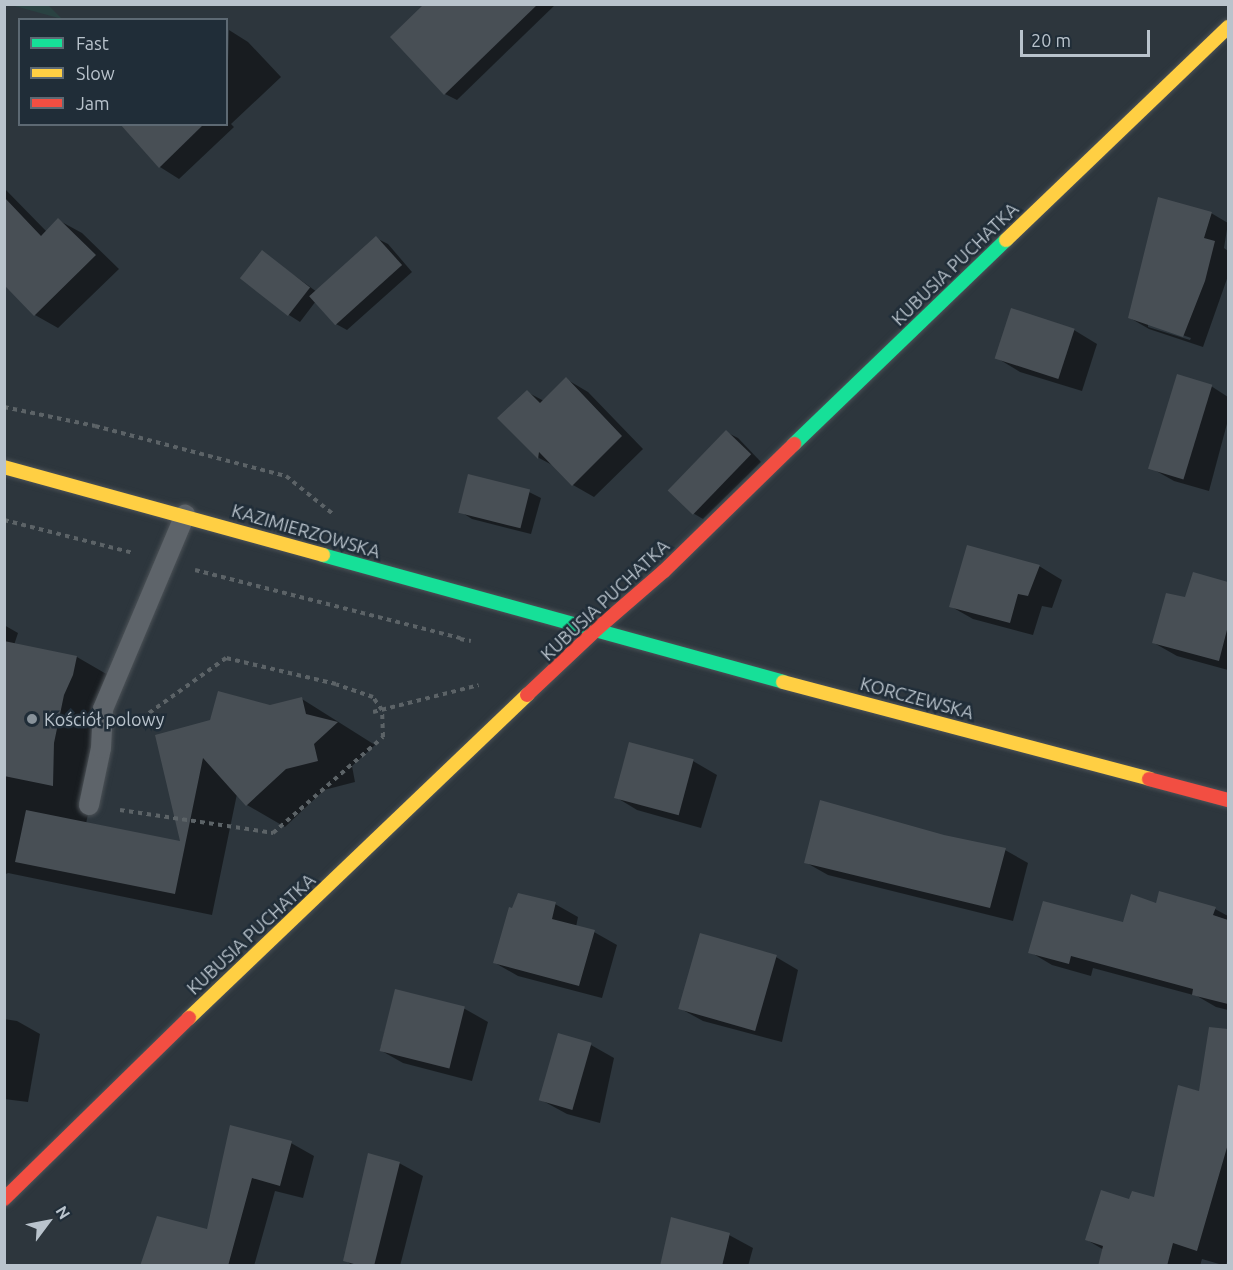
<!DOCTYPE html>
<html>
<head>
<meta charset="utf-8">
<style>
  body { margin:0 }
  #map { position:relative; width:1233px; height:1270px; overflow:hidden; background:#2d363d; font-family:Ubuntu,sans-serif }
  div>[style] { position:absolute }
  [style*='--x'] { left:calc(var(--x)*1px); top:calc(var(--y)*1px); width:calc(var(--w)*1px); rotate:calc(var(--a)*1deg) }
  .green>* { inset:0; background:#2a4242 }
  .shadow>* { inset:0; background:#0007 }
  .building>* { inset:0; background:#484f55; transform-origin:0 0 }
  .path>* { height:4px; margin-top:-2px; transform-origin:0; background:repeating-linear-gradient(90deg,#5c6367 0 4.5px,transparent 0 9px) }
  .roads { filter:drop-shadow(0 0 2px #4c5257) drop-shadow(0 0 2px #4c5257) }
  .lane>* { height:20px; margin:-10px; padding:0 10px; transform-origin:10px; border-radius:10px; background:#5e646a }
  .fast>* { height:14px; margin:-7px; padding:0 7px; transform-origin:7px; border-radius:7px; background:#16e098 }
  .slow>* { height:14px; margin:-7px; padding:0 7px; transform-origin:7px; border-radius:7px; background:#ffcf43 }
  .jam>* { height:14px; margin:-7px; padding:0 7px; transform-origin:7px; border-radius:7px; background:#f24e42 }
  .dots>* { width:16px; height:16px; translate:-50% -50%; box-sizing:border-box; border:3px solid #202d38; border-radius:50% }
  span { translate:-50% -50%; white-space:nowrap; text-align:center; line-height:1.15; -webkit-text-stroke:5px #202d38; paint-order:stroke }
  .street-label { font-size:18px; color:#b9c3cc }
  .poi-label { font-size:18px; color:#b9c3cc }
  .left { translate:0 -50%; text-align:left }
  .frame { position:absolute; inset:0; border:6px solid #b9c3cc; pointer-events:none }
  .legend { position:absolute; left:18px; top:18px; width:210px; height:108px; box-sizing:border-box; background:#202d38; border:2px solid #5d6973; margin:0; padding:8px 10px; list-style:none; font-size:18px; color:#b9c3cc }
  .legend li { display:flex; align-items:center; gap:12px; height:30px }
  .legend b { width:30px; border:2px solid #5d6973 }
  .north { position:absolute; left:18px; top:1192px; width:60px; height:60px; -webkit-text-stroke:4px #202d38; paint-order:stroke; rotate:58deg; font-size:16px; font-weight:700; line-height:24px; text-align:center; color:#b9c3cc }
  .north::after { content:''; display:block; margin:auto; width:21px; height:27px; background:#b9c3cc; clip-path:polygon(50% 0,100% 100%,50% 72%,0 100%) }
  .scale { position:absolute; left:1020px; top:30px; width:130px; height:27px; box-sizing:border-box; border:3px solid #b9c3cc; border-top:0; padding-left:8px; font-size:18px; line-height:21px; white-space:nowrap; color:#b9c3cc; -webkit-text-stroke:4px #202d38; paint-order:stroke }
</style>
</head>
<body>
<div id="map">
  <div class="green">
    <i style="clip-path:polygon(11px 5px,48px 5px,62px 19px)"></i>
  </div>
  <div class="shadow">
    <i style="clip-path:polygon(426px 4px,556px 4px,457px 100px,445px 94px,392px 37px)"></i>
    <i style="clip-path:polygon(229px 30px,248px 42px,281px 77px,231px 124px,234px 127px,179px 179px,160px 167px,122px 124px,226px 124px)"></i>
    <i style="clip-path:polygon(4px 188px,47px 232px,58px 220px,82px 233px,119px 269px,58px 328px,35px 315px,4px 285px)"></i>
    <i style="clip-path:polygon(evenodd,1211px 213px,1228px 223px,1224px 248px,1228px 251px,1228px 276px,1203px 347px,1149px 329px,1130px 318px,1211px 213px,1148px 323px,1191px 338px,1190px 340px,1148px 327px,1148px 323px)"></i>
    <i style="clip-path:polygon(376px 238px,388px 244px,412px 272px,347px 330px,336px 324px,316px 301px,300px 322px,289px 315px,262px 252px,317px 292px)"></i>
    <i style="clip-path:polygon(1074px 330px,1097px 344px,1082px 391px,1020px 372px,997px 358px)"></i>
    <i style="clip-path:polygon(566px 379px,588px 392px,643px 449px,594px 497px,573px 485px,556px 467px,539px 458px,499px 418px,527px 392px,544px 401px)"></i>
    <i style="clip-path:polygon(1211px 386px,1228px 397px,1228px 420px,1209px 491px,1174px 481px,1151px 468px)"></i>
    <i style="clip-path:polygon(726px 432px,738px 438px,761px 462px,703px 519px,691px 512px)"></i>
    <i style="clip-path:polygon(529px 492px,541px 498px,531px 534px,472px 519px,461px 512px)"></i>
    <i style="clip-path:polygon(1039px 566px,1062px 580px,1052px 608px,1042px 606px,1033px 635px,973px 619px,950px 606px)"></i>
    <i style="clip-path:polygon(1194px 574px,1228px 584px,1228px 670px,1177px 656px,1154px 643px,1186px 599px)"></i>
    <i style="clip-path:polygon(4px 625px,18px 633px,14px 645px,77px 657px,115px 679px,86px 824px,182px 843px,156px 736px,302px 699px,375px 745px,352px 766px,355px 782px,324px 790px,285px 827px,247px 805px,237px 794px,212px 915px,8px 873px,4px 875px)"></i>
    <i style="clip-path:polygon(693px 761px,717px 775px,701px 828px,637px 810px,614px 796px)"></i>
    <i style="clip-path:polygon(944px 836px,1005px 850px,1028px 863px,1013px 921px,828px 875px,805px 862px)"></i>
    <i style="clip-path:polygon(555px 904px,578px 917px,576px 927px,594px 932px,617px 945px,602px 998px,518px 976px,495px 963px)"></i>
    <i style="clip-path:polygon(1157px 905px,1215px 909px,1228px 916px,1228px 1010px,1216px 1007px,1197px 996px,1093px 968px,1091px 976px,1052px 965px,1030px 952px,1124px 924px)"></i>
    <i style="clip-path:polygon(776px 957px,798px 970px,782px 1042px,703px 1021px,681px 1009px)"></i>
    <i style="clip-path:polygon(396px 990px,465px 1009px,488px 1022px,472px 1081px,403px 1063px,380px 1050px)"></i>
    <i style="clip-path:polygon(4px 1019px,17px 1021px,40px 1034px,28px 1102px,4px 1099px)"></i>
    <i style="clip-path:polygon(591px 1045px,614px 1058px,600px 1123px,567px 1114px,543px 1101px)"></i>
    <i style="clip-path:polygon(1179px 1086px,1228px 1099px,1228px 1257px,1226px 1266px,1202px 1259px,1200px 1266px,1100px 1266px,1104px 1250px,1087px 1240px,1130px 1201px,1155px 1199px)"></i>
    <i style="clip-path:polygon(231px 1126px,291px 1143px,314px 1156px,303px 1198px,275px 1191px,254px 1266px,144px 1266px,208px 1231px)"></i>
    <i style="clip-path:polygon(399px 1163px,423px 1176px,400px 1266px,353px 1266px,345px 1260px)"></i>
    <i style="clip-path:polygon(729px 1235px,753px 1248px,748px 1266px,661px 1266px)"></i>
  </div>
  <div class="building">
    <i style="clip-path:polygon(424px 4px,538px 4px,444px 95px,390px 37px)"></i>
    <i style="clip-path:polygon(120px 124px,204px 124px,159px 168px)"></i>
    <i style="clip-path:polygon(4px 197px,41px 236px,58px 218px,96px 255px,34px 316px,4px 285px)"></i>
    <i style="clip-path:polygon(1158px 197px,1212px 212px,1204px 238px,1215px 241px,1205px 281px,1183px 337px,1128px 318px)"></i>
    <i style="left:376px;top:236px;width:39px;height:90px;rotate:48deg"></i>
    <i style="left:262px;top:250px;width:61px;height:36px;rotate:38deg"></i>
    <i style="left:1011px;top:308px;width:67px;height:53px;rotate:18deg"></i>
    <i style="left:1177px;top:374px;width:37px;height:99px;rotate:17deg"></i>
    <i style="clip-path:polygon(566px 377px,622px 436px,572px 486px,539px 452px,538px 459px,497px 418px,527px 390px,540px 403px)"></i>
    <i style="left:726px;top:430px;width:35px;height:84px;rotate:44deg"></i>
    <i style="left:468px;top:474px;width:64px;height:40px;rotate:14deg"></i>
    <i style="clip-path:polygon(967px 545px,1040px 565px,1028px 596px,1018px 594px,1010px 623px,949px 607px)"></i>
    <i style="clip-path:polygon(1193px 572px,1228px 582px,1228px 626px,1219px 661px,1152px 643px,1166px 593px,1185px 597px)"></i>
    <i style="clip-path:polygon(4px 641px,77px 656px,73px 675px,64px 695px,54px 743px,53px 786px,4px 776px)"></i>
    <i style="clip-path:polygon(218px 691px,270px 705px,302px 697px,306px 714px,338px 722px,314px 744px,318px 761px,286px 769px,246px 806px,203px 758px,175px 894px,15px 862px,26px 810px,180px 841px,155px 735px,210px 720px)"></i>
    <i style="left:629px;top:742px;width:67px;height:58px;rotate:15deg"></i>
    <i style="clip-path:polygon(820px 800px,944px 835px,1006px 848px,990px 908px,804px 863px)"></i>
    <i style="clip-path:polygon(1159px 891px,1216px 907px,1213px 915px,1228px 920px,1228px 1004px,1192px 995px,1193px 989px,1071px 956px,1069px 964px,1028px 953px,1043px 901px,1123px 922px,1131px 894px,1156px 903px)"></i>
    <i style="clip-path:polygon(518px 893px,556px 902px,552px 919px,595px 930px,579px 986px,493px 963px,509px 907px,512px 908px)"></i>
    <i style="left:700px;top:933px;width:80px;height:79px;rotate:16deg"></i>
    <i style="left:395px;top:989px;width:72px;height:64px;rotate:14deg"></i>
    <i style="clip-path:polygon(1209px 1027px,1228px 1029px,1228px 1144px,1197px 1251px,1173px 1243px,1167px 1266px,1098px 1266px,1103px 1246px,1085px 1240px,1101px 1190px,1129px 1199px,1132px 1191px,1154px 1197px,1178px 1085px,1199px 1091px)"></i>
    <i style="left:558px;top:1033px;width:35px;height:70px;rotate:16deg"></i>
    <i style="clip-path:polygon(230px 1125px,292px 1141px,280px 1186px,252px 1178px,228px 1266px,140px 1266px,157px 1216px,207px 1229px)"></i>
    <i style="clip-path:polygon(368px 1153px,400px 1162px,374px 1266px,361px 1266px,343px 1261px)"></i>
    <i style="clip-path:polygon(671px 1217px,730px 1233px,722px 1266px,660px 1266px)"></i>
  </div>
  <div class="path">
    <i style="--x:4;--y:407;--w:93;--a:11.8"></i>
    <i style="--x:95;--y:426;--w:197;--a:14.7"></i>
    <i style="--x:286;--y:476;--w:60;--a:39"></i>
    <i style="--x:4;--y:520;--w:133;--a:14.3"></i>
    <i style="--x:195;--y:570;--w:274;--a:14.4"></i>
    <i style="--x:460;--y:639;--w:11;--a:10"></i>
    <i style="--x:373;--y:712;--w:109;--a:-14.3"></i>
    <i style="--x:120;--y:810;--w:155;--a:8.5"></i>
    <i style="--x:273;--y:833;--w:146;--a:-41.1"></i>
    <i style="--x:383;--y:737;--w:27;--a:-92"></i>
    <i style="--x:382;--y:710;--w:16;--a:-125"></i>
    <i style="--x:373;--y:697;--w:39;--a:-161"></i>
    <i style="--x:336;--y:684;--w:113;--a:-166.7"></i>
    <i style="--x:226;--y:658;--w:112;--a:144.5"></i>
  </div>
  <div class="roads">
    <div class="lane">
      <i style="--x:89;--y:805;--w:58;--a:-78.1"></i>
      <i style="--x:101;--y:748;--w:39;--a:-87"></i>
      <i style="--x:103;--y:709;--w:211;--a:-67.1"></i>
    </div>
    <div class="fast">
      <i style="--x:794;--y:444;--w:294;--a:-43.9"></i>
      <i style="--x:323;--y:555;--w:477;--a:15.4"></i>
    </div>
    <div class="slow">
      <i style="--x:1006;--y:240;--w:308;--a:-43.8"></i>
      <i style="--x:4;--y:467;--w:331;--a:15.4"></i>
      <i style="--x:783;--y:682;--w:379;--a:14.8"></i>
      <i style="--x:189;--y:1018;--w:468;--a:-43.7"></i>
    </div>
    <div class="jam">
      <i style="--x:527;--y:695;--w:96;--a:-43.3"></i>
      <i style="--x:597;--y:629;--w:89;--a:-40.9"></i>
      <i style="--x:664;--y:571;--w:182;--a:-44.3"></i>
      <i style="--x:1149;--y:779;--w:82;--a:14.9"></i>
      <i style="--x:4;--y:1199;--w:259;--a:-44.4"></i>
    </div>
  </div>
  <div class="dots">
    <i style="left:32px;top:719px;background:#88929a"></i>
  </div>
  <div class="street-label">
    <span style="left:955px;top:264px;rotate:-44deg">KUBUSIA PUCHATKA</span>
    <span style="left:306px;top:531px;rotate:16deg">KAZIMIERZOWSKA</span>
    <span style="left:605px;top:600px;rotate:-43deg">KUBUSIA PUCHATKA</span>
    <span style="left:917px;top:698px;rotate:15deg">KORCZEWSKA</span>
    <span style="left:251px;top:934px;rotate:-43deg">KUBUSIA PUCHATKA</span>
  </div>
  <div class="poi-label">
    <span class="left" style="left:44px;top:719px">Kościół polowy</span>
  </div>
  <div class="frame"></div>
  <ul class="legend">
  <li><b style="height:8px;background:#16e098"></b>Fast</li>
  <li><b style="height:8px;background:#ffcf43"></b>Slow</li>
  <li><b style="height:8px;background:#f24e42"></b>Jam</li>
  </ul>
  <div class="north">N</div>
  <div class="scale">20 m</div>
</div>
</body>
</html>
